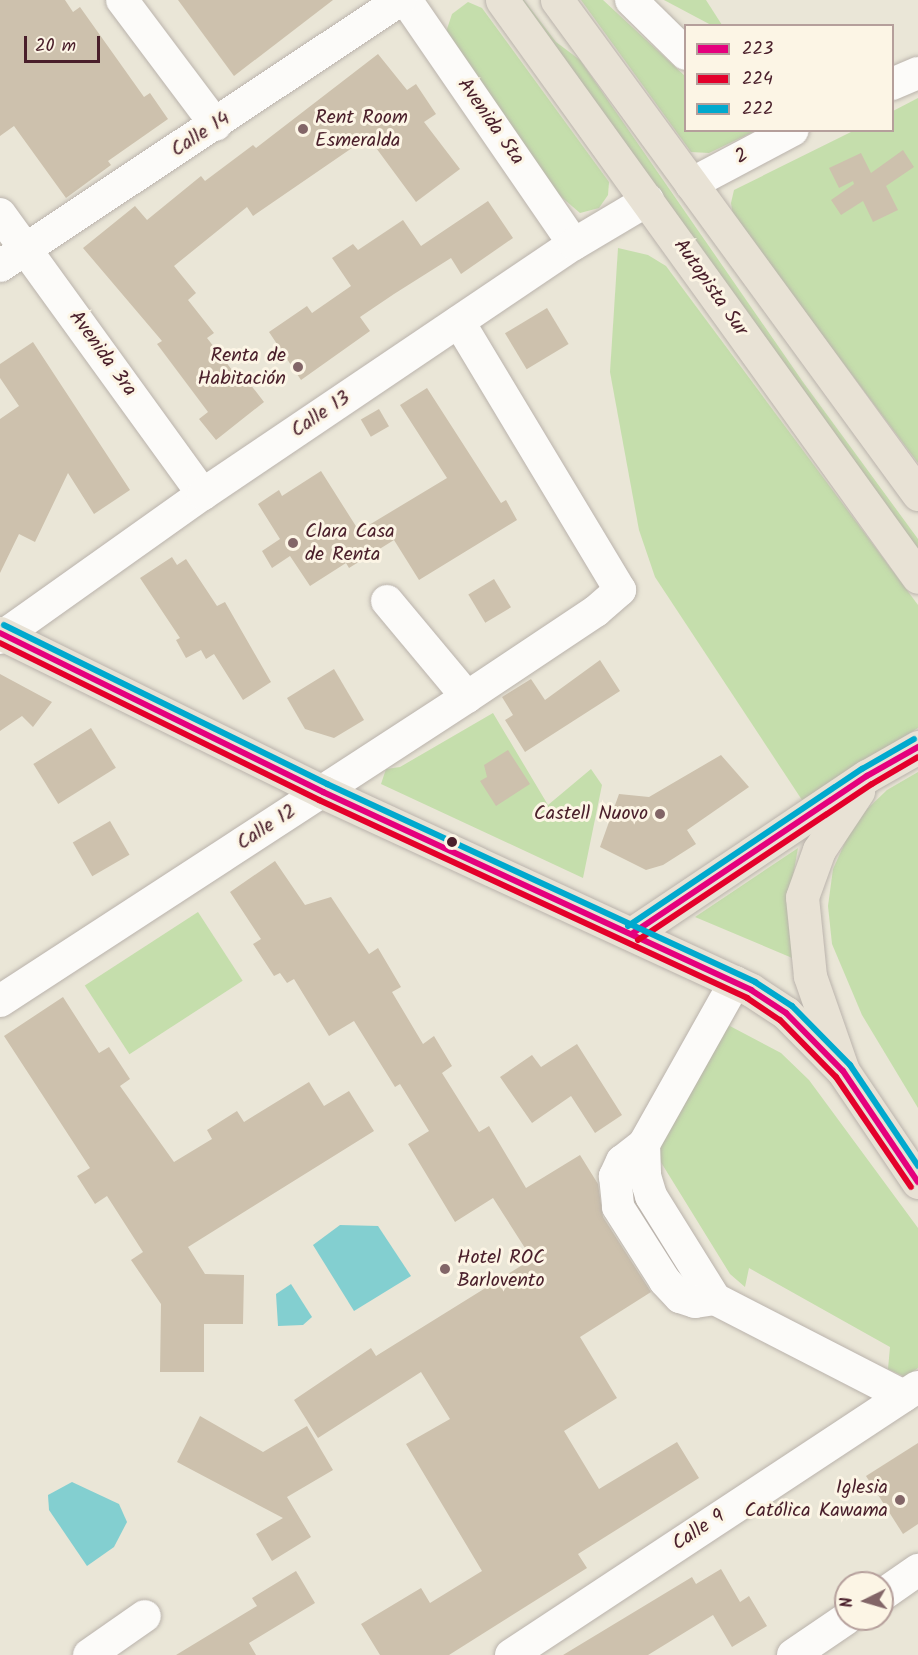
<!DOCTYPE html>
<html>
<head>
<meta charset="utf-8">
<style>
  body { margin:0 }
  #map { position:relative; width:918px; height:1655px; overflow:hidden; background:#eae6d7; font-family:Kalam,sans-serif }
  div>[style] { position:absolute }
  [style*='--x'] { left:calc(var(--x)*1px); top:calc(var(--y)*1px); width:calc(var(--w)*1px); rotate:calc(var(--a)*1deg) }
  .green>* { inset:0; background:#c5deac; transform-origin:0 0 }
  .water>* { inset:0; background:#83cfd0 }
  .building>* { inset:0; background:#cdc1ad; transform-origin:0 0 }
  .roads { filter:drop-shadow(0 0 2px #bab3ac) drop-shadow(0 0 2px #bab3ac) }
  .minor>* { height:32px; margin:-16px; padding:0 16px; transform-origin:16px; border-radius:16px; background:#fcfbf9 }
  .major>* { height:33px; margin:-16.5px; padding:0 16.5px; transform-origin:16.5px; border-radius:16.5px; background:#e8e2d5 }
  .highway>* { height:33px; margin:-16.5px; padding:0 16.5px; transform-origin:16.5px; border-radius:16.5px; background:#e8e2d5 }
  .bus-1>* { height:6px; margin:-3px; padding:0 3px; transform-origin:3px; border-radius:3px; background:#e5007d }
  .bus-2>* { height:6px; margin:-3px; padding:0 3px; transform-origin:3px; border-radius:3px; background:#e4002b }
  .bus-3>* { height:6px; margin:-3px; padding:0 3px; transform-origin:3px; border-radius:3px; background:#00a9ce }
  .dots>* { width:16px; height:16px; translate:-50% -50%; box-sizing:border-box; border:3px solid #fcf5e5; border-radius:50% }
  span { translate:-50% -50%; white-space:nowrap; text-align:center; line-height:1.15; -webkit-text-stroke:6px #fcf5e5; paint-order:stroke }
  .poi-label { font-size:20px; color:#4a1f2b }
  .left { translate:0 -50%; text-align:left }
  .right { translate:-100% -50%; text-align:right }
  .street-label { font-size:20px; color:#4a1f2b }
  .legend { position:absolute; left:684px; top:24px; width:210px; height:108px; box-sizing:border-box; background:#fcf5e5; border:2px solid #b59f9b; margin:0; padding:8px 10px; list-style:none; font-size:18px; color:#4a1f2b }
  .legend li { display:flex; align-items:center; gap:12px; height:30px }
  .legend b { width:30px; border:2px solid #b59f9b }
  .north { position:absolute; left:834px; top:1571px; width:60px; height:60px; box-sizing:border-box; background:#fcf5e5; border:2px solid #b59f9b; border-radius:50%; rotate:265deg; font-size:16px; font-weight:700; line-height:24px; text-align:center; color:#4a1f2b }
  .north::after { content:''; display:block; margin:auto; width:21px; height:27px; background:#826567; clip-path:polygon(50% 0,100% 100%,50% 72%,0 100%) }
  .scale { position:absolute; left:24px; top:36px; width:76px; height:27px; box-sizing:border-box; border:3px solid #4a1f2b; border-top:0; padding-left:8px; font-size:18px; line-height:21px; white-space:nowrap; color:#4a1f2b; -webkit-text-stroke:4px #fcf5e5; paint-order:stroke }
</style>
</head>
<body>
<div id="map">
  <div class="green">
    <i style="clip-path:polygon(520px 0,524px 0,556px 42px,580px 60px,803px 382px,918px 539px,918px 550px)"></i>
    <i style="clip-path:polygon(581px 0,603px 0,685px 76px,686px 130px,755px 131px,709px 153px,691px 152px)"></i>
    <i style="clip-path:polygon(664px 0,706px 0,722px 25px,711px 25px)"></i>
    <i style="clip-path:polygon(468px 2px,482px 8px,609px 182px,608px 195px,599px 208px,580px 213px,552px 189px,444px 38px,452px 14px)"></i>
    <i style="clip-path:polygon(918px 98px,918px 463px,733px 216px,731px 203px,734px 190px,853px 131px,892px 130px,893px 111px)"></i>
    <i style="clip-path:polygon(618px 248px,648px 255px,666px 266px,918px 605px,918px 728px,802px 800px,655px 577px,639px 530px,610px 372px)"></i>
    <i style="clip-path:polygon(493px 713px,548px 805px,591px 769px,602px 785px,583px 878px,381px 784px,386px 769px,400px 767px)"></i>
    <i style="clip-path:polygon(918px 772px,918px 1108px,862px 1015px,832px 944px,828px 906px,833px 869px,847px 838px,864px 812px,887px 790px)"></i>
    <i style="clip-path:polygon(798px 848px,788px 904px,797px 960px,695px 917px)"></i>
    <i style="left:198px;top:912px;width:82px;height:135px;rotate:57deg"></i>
    <i style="clip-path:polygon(728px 1025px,781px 1053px,809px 1080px,918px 1228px,918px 1368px,905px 1377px,888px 1369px,890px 1347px,749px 1268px,745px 1287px,730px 1274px,654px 1151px)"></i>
  </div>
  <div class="water">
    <i style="clip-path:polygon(340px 1225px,378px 1226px,411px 1276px,354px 1311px,313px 1245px)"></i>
    <i style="clip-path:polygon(291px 1284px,312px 1317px,303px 1325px,278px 1326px,276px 1294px)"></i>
    <i style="clip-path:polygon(72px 1482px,119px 1504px,127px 1522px,114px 1547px,87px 1566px,49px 1510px,48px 1495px)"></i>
  </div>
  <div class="building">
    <i style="clip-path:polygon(0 0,65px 0,73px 12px,80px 7px,144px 97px,150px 93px,168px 119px,108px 161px,111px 165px,66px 198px,14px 126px,0 136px)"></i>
    <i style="clip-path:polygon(178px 0,333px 0,234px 76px)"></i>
    <i style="clip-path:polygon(378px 54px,407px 90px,416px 84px,436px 114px,424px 122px,460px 169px,416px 202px,368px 137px,253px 216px,247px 207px,174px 266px,196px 293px,188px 300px,214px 333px,207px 338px,243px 384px,247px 380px,264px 402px,216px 440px,199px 419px,208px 412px,157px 344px,162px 341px,83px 248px,135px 206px,147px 220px,201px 176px,205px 181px,253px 145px,256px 148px)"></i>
    <i style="clip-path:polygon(903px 150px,914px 167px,886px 186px,898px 210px,873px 222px,863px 201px,841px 215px,831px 200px,854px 184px,853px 181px,839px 188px,829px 168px,861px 153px,871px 173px)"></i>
    <i style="clip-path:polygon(488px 201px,513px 238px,461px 274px,451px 258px,394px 294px,360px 317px,370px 331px,301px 380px,269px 332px,307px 306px,312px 313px,351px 286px,332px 258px,353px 244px,358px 250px,403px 220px,421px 246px)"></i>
    <i style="left:547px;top:308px;width:42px;height:49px;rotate:59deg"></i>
    <i style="clip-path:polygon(33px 342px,130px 490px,94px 514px,68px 473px,35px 542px,19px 534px,0 573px,0 419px,19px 406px,0 378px,0 364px)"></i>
    <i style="clip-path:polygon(427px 388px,501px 503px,506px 500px,517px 520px,419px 580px,394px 540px,349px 568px,346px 563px,310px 586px,290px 556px,272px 568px,262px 551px,280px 539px,258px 504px,279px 490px,282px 496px,321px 471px,359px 531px,447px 478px,400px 405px)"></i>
    <i style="left:379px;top:409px;width:20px;height:21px;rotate:60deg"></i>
    <i style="clip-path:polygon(172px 557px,177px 565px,186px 559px,217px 606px,225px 602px,271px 682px,243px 700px,214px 654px,206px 659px,201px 650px,186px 658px,176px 640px,180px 638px,140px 578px)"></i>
    <i style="left:494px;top:579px;width:33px;height:30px;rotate:59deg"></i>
    <i style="clip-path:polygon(600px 660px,620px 691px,525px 752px,505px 720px,513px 715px,502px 697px,531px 679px,545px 700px)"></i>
    <i style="clip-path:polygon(334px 669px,364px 720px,334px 738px,305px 729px,287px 698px)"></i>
    <i style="clip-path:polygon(0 674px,52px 702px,33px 727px,22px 716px,0 731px)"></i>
    <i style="left:91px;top:728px;width:47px;height:68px;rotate:58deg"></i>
    <i style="clip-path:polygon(508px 750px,530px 784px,496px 806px,480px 781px,487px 777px,484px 765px)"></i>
    <i style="clip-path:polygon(721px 755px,749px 787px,687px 830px,696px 844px,663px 865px,646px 870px,600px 847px,619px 794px,649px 797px)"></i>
    <i style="left:110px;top:821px;width:39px;height:43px;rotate:60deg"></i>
    <i style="clip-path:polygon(275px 861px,305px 905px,331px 897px,369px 954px,378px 948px,401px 987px,392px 992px,423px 1044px,434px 1036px,452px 1066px,442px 1073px,479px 1132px,489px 1126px,526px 1188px,580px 1155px,598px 1184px,603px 1217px,651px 1292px,580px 1337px,617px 1398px,564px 1431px,599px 1489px,677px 1442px,699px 1478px,578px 1554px,587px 1568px,449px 1655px,380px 1655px,361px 1624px,421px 1588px,430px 1603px,482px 1571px,406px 1444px,450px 1419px,421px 1372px,318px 1438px,294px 1400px,371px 1348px,376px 1356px,532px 1259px,493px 1198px,455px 1222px,408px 1144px,429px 1131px,400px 1084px,395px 1087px,354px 1021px,329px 1036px,294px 979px,287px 983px,280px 973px,274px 976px,253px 944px,261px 939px,230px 892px)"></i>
    <i style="clip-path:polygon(63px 997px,99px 1053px,109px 1047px,130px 1079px,120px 1086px,174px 1162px,212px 1139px,207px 1130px,237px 1111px,244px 1122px,309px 1082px,324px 1106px,349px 1091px,374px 1131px,188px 1247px,205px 1274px,244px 1275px,243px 1324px,204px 1324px,204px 1372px,160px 1372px,161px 1304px,131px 1260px,143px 1252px,107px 1196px,95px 1204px,77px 1176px,90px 1168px,4px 1036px)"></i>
    <i style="clip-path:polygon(577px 1044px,622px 1115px,595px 1133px,571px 1096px,532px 1123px,500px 1077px,532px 1055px,541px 1067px)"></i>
    <i style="clip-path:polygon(200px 1416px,263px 1452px,307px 1426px,333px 1470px,287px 1497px,311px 1537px,272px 1561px,256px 1534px,283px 1518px,177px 1462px)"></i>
    <i style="clip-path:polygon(918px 1443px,918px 1524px,903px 1534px,866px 1476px)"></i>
    <i style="clip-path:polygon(721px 1569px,740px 1602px,749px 1596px,767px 1626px,732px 1647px,713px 1615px,648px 1655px,563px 1655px,692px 1577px,696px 1584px)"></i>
    <i style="clip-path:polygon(296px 1571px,315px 1603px,249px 1643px,256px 1655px,176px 1655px,257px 1606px,252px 1598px)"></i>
  </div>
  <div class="roads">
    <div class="minor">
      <i style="--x:122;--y:0;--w:156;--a:53.1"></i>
      <i style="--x:406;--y:0;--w:296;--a:55.5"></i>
      <i style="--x:631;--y:0;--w:77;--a:44.5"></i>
      <i style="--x:892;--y:84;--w:28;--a:-23"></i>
      <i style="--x:691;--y:184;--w:115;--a:-27.9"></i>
      <i style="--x:0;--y:214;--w:346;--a:54.1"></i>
      <i style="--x:0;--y:266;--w:481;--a:-33.6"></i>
      <i style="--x:387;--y:601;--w:125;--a:50.2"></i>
      <i style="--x:0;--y:638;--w:249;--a:-35.4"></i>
      <i style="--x:203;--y:494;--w:447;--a:-34"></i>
      <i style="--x:574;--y:244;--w:86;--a:-30.7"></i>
      <i style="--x:735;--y:982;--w:186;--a:119.3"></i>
      <i style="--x:644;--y:1144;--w:32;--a:88"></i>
      <i style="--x:645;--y:1176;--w:21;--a:73"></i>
      <i style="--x:651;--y:1196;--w:121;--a:58.1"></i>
      <i style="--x:715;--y:1299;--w:212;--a:27.2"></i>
      <i style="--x:0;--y:1001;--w:557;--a:-33.06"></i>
      <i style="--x:467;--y:697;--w:155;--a:-33.7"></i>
      <i style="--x:596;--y:611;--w:32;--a:-41"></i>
      <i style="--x:620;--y:590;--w:313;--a:-121"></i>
      <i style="--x:644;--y:1144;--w:28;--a:142"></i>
      <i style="--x:622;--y:1161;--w:17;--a:115"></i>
      <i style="--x:615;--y:1176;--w:31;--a:84"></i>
      <i style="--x:618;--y:1207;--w:88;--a:57.6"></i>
      <i style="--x:665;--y:1281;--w:22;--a:47"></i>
      <i style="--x:680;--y:1297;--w:16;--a:18"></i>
      <i style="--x:695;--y:1302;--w:20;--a:-9"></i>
      <i style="--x:882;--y:1595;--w:44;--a:-34.8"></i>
      <i style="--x:89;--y:1655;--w:68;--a:-34.9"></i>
      <i style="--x:511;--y:1655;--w:487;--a:-33.4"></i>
      <i style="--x:793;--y:1655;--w:64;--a:-34.2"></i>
    </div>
    <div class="major">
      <i style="--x:0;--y:633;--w:360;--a:26.2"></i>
      <i style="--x:323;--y:792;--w:472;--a:24.8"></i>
      <i style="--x:751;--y:990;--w:42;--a:33.3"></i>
      <i style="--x:786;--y:1013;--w:81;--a:45.5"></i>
      <i style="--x:843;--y:1071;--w:134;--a:56"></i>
    </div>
    <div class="highway">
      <i style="--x:502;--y:0;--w:711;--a:54.21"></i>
      <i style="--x:557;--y:0;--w:612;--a:53.84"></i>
      <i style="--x:633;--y:933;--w:282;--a:-33.9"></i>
      <i style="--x:867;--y:776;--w:59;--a:-29.6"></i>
      <i style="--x:843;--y:1071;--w:101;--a:-109.2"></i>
      <i style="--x:810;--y:976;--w:79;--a:-95.8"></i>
      <i style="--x:802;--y:897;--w:50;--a:-70.1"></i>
      <i style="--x:819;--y:850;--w:71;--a:-56.5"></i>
    </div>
  </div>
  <div class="bus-1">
    <i style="--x:0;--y:633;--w:360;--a:26.2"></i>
    <i style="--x:323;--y:792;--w:472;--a:24.8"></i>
    <i style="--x:751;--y:990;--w:42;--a:33.3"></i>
    <i style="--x:786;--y:1013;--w:81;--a:45.5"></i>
    <i style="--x:843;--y:1071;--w:134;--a:56"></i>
    <i style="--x:633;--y:933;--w:282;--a:-33.9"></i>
    <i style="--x:867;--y:776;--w:59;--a:-29.6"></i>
  </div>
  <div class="bus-2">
    <i style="--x:0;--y:643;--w:356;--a:26.2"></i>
    <i style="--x:319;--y:800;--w:472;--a:24.8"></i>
    <i style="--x:747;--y:998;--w:40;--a:34"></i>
    <i style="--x:780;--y:1020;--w:80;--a:45.5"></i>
    <i style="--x:836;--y:1077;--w:133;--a:55.7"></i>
    <i style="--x:638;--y:940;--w:281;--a:-33.7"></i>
    <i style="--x:872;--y:784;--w:53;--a:-30.4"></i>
  </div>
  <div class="bus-3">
    <i style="--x:4;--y:625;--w:360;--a:26.2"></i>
    <i style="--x:327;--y:784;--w:472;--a:24.8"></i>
    <i style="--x:755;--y:982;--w:44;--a:33"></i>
    <i style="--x:792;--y:1006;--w:83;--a:45.5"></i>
    <i style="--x:850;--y:1065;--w:122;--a:56"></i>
    <i style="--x:628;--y:926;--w:282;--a:-33.9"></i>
    <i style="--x:862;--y:769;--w:60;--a:-30"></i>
  </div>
  <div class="dots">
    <i style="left:303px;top:129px;background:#826567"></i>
    <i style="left:298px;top:367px;background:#826567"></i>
    <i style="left:293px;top:543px;background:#826567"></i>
    <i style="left:660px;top:814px;background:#826567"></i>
    <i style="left:452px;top:842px;background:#4a1f2b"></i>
    <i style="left:445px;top:1269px;background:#826567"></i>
    <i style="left:900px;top:1500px;background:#826567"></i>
  </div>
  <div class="poi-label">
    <span class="left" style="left:315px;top:130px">Rent Room<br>Esmeralda</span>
    <span class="right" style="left:286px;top:368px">Renta de<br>Habitación</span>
    <span class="left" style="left:305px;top:544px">Clara Casa<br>de Renta</span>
    <span class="right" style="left:648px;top:814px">Castell Nuovo</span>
    <span class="left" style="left:457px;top:1270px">Hotel ROC<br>Barlovento</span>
    <span class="right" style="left:888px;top:1500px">Iglesia<br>Católica Kawama</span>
  </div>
  <div class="street-label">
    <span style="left:490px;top:122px;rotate:55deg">Avenida 5ta</span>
    <span style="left:201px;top:135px;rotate:-33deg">Calle 14</span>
    <span style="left:742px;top:157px;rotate:-28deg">2</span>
    <span style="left:710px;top:288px;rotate:55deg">Autopista Sur</span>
    <span style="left:102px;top:354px;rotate:54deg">Avenida 3ra</span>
    <span style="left:321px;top:415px;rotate:-34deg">Calle 13</span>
    <span style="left:267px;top:828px;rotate:-33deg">Calle 12</span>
    <span style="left:699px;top:1531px;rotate:-33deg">Calle 9</span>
  </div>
  <ul class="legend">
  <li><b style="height:8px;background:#e5007d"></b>223</li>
  <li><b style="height:8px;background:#e4002b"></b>224</li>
  <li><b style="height:8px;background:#00a9ce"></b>222</li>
  </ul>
  <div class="north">N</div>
  <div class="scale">20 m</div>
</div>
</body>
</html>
